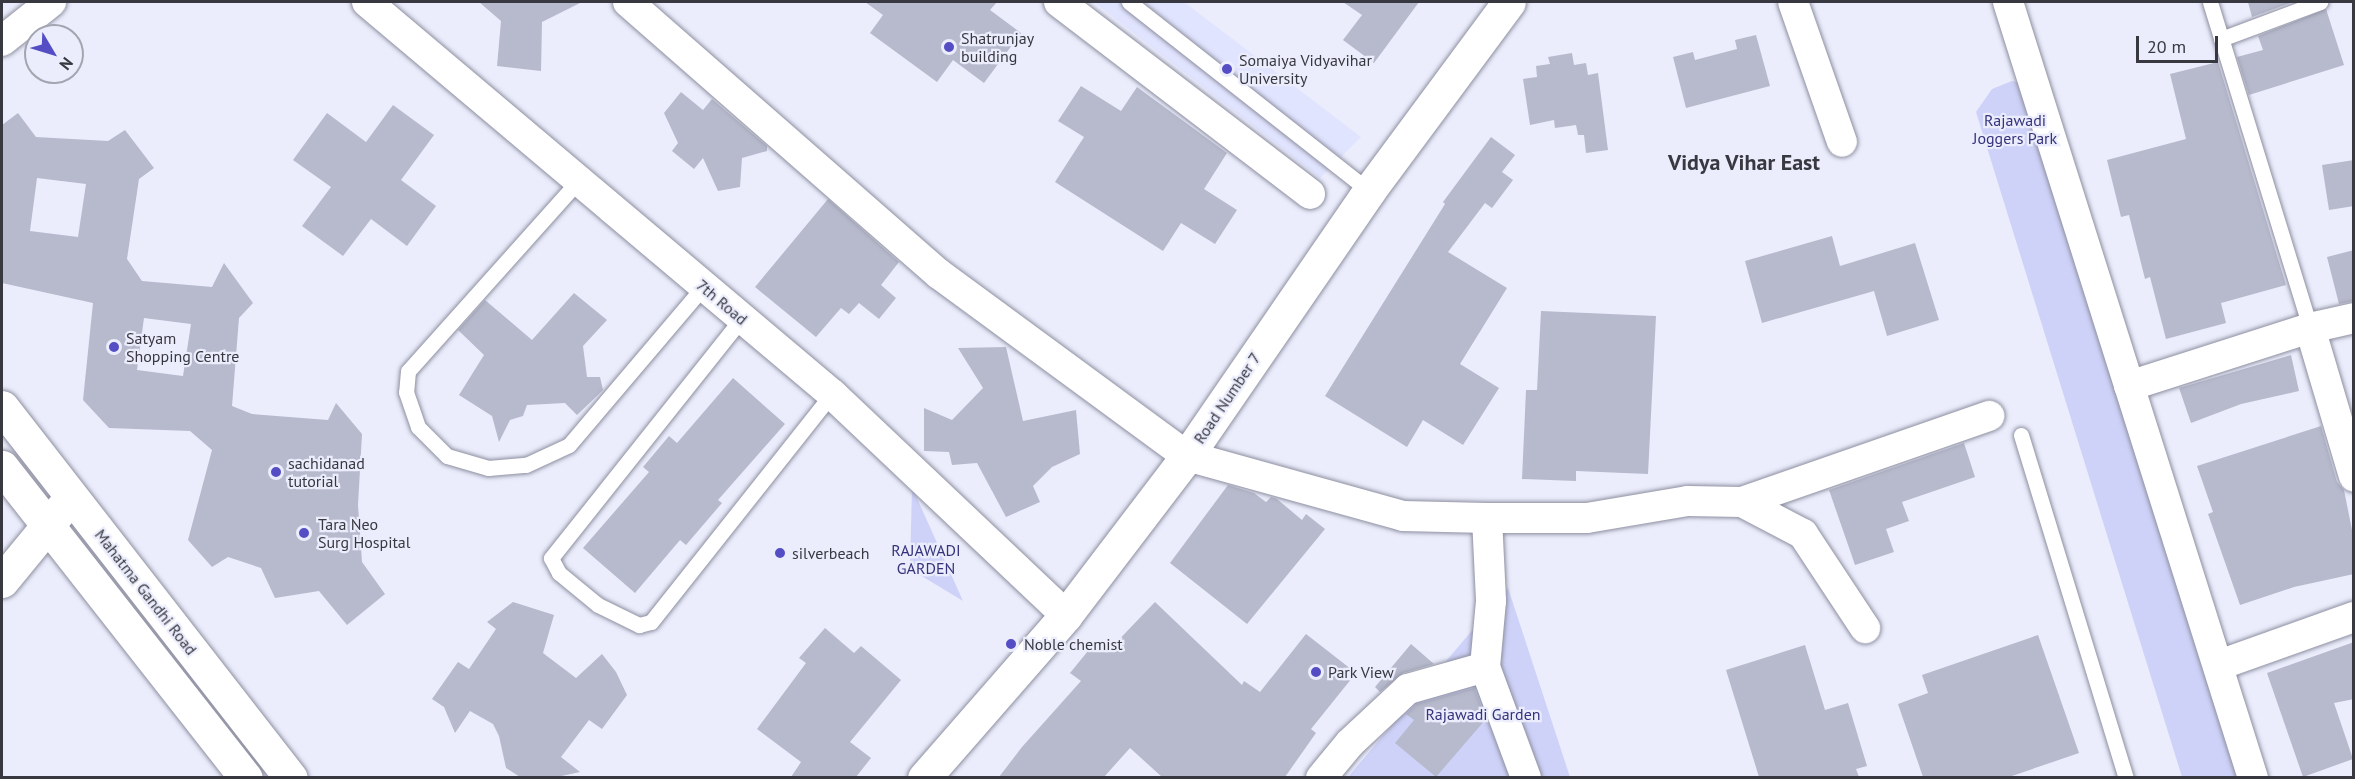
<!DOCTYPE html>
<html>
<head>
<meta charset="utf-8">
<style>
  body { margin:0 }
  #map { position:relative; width:2355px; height:779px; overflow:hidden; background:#ebedfc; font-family:"PT Sans",sans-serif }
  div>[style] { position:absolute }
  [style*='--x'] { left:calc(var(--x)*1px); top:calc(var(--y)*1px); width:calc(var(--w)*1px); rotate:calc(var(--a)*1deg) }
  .built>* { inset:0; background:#e1e4fe }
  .green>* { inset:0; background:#ced2f8 }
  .building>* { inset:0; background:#b7bacc }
  .roads { filter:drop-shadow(0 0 2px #8d8fa0) drop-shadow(0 0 2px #8d8fa0) }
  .lane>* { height:15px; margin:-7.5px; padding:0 7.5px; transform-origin:7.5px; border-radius:7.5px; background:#fff }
  .street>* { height:30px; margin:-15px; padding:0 15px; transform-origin:15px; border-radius:15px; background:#fff }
  .secondary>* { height:33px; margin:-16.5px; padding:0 16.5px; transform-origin:16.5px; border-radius:16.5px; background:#fff }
  .dots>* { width:16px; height:16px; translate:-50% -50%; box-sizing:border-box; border:3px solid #ebedfc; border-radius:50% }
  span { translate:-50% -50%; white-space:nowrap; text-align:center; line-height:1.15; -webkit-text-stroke:4.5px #ebedfc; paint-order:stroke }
  .poi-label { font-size:16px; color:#373840 }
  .left { translate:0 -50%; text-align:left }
  .park-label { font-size:16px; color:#36337d }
  .street-label { font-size:16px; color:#373840 }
  .district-label { font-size:22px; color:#373840; font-weight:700 }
  .frame { position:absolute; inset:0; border:3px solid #373840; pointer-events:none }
  .north { position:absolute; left:24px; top:24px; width:60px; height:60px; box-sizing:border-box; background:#ebedfc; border:2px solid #a3a5b1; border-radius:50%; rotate:128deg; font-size:16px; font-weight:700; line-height:24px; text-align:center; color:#373840 }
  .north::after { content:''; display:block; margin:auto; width:21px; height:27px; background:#544dc4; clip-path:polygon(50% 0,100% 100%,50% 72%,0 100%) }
  .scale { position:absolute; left:2136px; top:36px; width:82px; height:27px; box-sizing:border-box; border:3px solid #373840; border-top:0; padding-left:8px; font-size:18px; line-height:21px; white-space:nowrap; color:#373840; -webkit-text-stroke:4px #ebedfc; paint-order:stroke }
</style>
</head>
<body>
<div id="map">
  <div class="built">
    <i style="clip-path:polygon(1094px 2px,1184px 2px,1361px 137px,1320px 178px)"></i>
  </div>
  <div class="green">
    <i style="clip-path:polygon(2012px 81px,2035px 86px,2245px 777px,2182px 777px,1976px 112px,1992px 89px)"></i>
    <i style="clip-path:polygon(912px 487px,963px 601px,910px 569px)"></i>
    <i style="clip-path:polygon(1508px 588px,1570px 777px,1348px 777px)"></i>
  </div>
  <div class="building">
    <i style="clip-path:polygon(479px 2px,582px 2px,542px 22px,541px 71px,497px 66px,501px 21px)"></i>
    <i style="clip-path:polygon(865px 2px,997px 2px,990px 10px,1021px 33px,984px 83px,953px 60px,937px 82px,870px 33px,883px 15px)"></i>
    <i style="clip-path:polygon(1343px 2px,1419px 2px,1374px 63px,1343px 40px,1362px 15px)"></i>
    <i style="clip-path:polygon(2248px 2px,2293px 2px,2252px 17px)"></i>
    <i style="clip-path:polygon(2326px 9px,2344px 65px,2249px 95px,2237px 57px,2263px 50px,2258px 36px)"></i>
    <i style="clip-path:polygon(1756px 35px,1770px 86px,1686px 108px,1673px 57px,1693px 52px,1695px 60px,1737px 49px,1735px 40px)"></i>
    <i style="clip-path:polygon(1572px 53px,1574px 65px,1586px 63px,1588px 75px,1598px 73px,1608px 150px,1586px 153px,1584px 135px,1578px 135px,1576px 125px,1555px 128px,1554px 120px,1530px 125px,1523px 79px,1537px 77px,1536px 66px,1550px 64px,1548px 57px)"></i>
    <i style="clip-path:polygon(2218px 62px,2286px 285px,2221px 303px,2226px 323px,2166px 339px,2150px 277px,2145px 279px,2129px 215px,2121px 217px,2107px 160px,2186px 139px,2170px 74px)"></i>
    <i style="clip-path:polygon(1081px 86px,1121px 111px,1137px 87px,1227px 153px,1204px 189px,1237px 210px,1215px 244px,1181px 223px,1163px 251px,1055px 182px,1084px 137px,1058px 121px)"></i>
    <i style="clip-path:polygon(681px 92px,703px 110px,712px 99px,767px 146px,767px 151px,742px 158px,740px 187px,718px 191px,703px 158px,694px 169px,672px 151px,678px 143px,664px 113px)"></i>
    <i style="clip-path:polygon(393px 105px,434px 135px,401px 180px,436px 206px,407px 246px,371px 219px,343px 256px,302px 226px,331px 187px,293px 160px,327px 113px,366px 142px)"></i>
    <i style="clip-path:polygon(evenodd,18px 113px,36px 137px,108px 141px,125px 130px,154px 168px,139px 179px,127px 259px,142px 281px,212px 287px,224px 263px,253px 303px,239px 318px,232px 406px,252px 414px,328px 420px,336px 403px,362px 434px,358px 505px,362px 562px,385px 594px,347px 625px,319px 591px,275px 598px,261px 568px,228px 557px,212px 567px,188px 540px,212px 450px,190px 431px,109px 428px,83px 400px,93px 303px,2px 283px,2px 125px,18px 113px,37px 178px,86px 184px,78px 237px,30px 231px,37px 178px,18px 113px,144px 318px,191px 324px,183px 376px,137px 370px,144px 318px)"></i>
    <i style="clip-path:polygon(1491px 137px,1515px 155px,1502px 172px,1513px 180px,1492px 208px,1485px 203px,1448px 252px,1507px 288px,1460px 364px,1499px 388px,1463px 445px,1423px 420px,1407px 447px,1325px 396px,1445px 204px,1443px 202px)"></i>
    <i style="clip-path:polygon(2354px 160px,2354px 206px,2329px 210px,2322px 165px)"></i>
    <i style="clip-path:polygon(828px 199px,899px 262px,881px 285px,896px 298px,879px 319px,859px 303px,849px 314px,841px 308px,816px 337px,755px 287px)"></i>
    <i style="clip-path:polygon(1832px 236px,1840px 266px,1915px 243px,1939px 320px,1887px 336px,1874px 291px,1762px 323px,1745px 261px)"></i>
    <i style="clip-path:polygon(2354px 250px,2354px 301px,2339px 304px,2327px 257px)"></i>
    <i style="clip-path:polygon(574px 293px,607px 320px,583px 346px,587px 377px,600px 377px,603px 390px,577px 415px,565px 403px,527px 405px,523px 416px,510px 420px,499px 442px,492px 416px,459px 395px,484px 355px,458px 330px,485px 300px,532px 340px)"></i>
    <i style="clip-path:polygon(1541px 311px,1656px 316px,1648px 474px,1576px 471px,1576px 481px,1522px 479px,1526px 390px,1537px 390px)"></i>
    <i style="clip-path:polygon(1006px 347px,1023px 421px,1076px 410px,1080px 454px,1052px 467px,1033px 486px,1040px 502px,1006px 517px,977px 463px,952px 465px,949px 452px,924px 451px,924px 408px,952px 420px,983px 388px,958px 348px)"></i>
    <i style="clip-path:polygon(2291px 355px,2299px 391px,2241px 404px,2191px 423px,2179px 388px)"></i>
    <i style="clip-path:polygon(733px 378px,785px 424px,718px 500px,722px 503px,686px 545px,680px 540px,635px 593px,583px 548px,649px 472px,643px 467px,669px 436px,677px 443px)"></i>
    <i style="clip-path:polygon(2321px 426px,2337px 482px,2344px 490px,2354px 540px,2354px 574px,2294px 587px,2240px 605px,2208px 514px,2213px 512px,2197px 466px)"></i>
    <i style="clip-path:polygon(1964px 443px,1975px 477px,1902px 502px,1909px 521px,1886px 529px,1894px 552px,1855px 565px,1829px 490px)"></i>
    <i style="clip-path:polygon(1228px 485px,1254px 493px,1266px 502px,1271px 497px,1277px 499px,1302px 520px,1306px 514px,1325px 529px,1247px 624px,1170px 563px)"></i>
    <i style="clip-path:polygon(513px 602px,554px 615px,543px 653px,576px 678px,602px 654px,616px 672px,627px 695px,602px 729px,589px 720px,561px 757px,580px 772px,557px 777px,520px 777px,506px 768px,499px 736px,493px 724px,470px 711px,455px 733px,444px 707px,432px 699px,458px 662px,469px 669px,496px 629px,487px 622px)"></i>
    <i style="clip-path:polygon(1155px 602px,1242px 685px,1244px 681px,1260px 692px,1306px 634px,1356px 673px,1311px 729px,1316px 733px,1285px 777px,1162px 777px,1130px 748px,1104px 777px,999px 777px,1022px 747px,1081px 681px,1070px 673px,1097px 640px,1109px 650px)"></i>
    <i style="clip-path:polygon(825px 628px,854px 653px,861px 646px,901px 680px,850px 742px,871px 758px,856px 777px,791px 777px,801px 762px,757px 729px,806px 663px,799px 658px)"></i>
    <i style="clip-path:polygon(2038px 635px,2079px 753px,2009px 777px,1923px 777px,1898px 704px,1928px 693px,1922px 675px)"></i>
    <i style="clip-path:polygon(2354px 642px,2354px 699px,2334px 703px,2353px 759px,2303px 777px,2267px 673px)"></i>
    <i style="clip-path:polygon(1411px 644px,1434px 664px,1403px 673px,1380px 692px,1375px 687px)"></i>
    <i style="clip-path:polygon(1805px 645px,1825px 710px,1848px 703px,1867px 766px,1856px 769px,1859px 777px,1759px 777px,1726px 670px)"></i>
    <i style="clip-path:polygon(1474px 688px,1486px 719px,1436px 777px,1395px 743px,1414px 720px,1406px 714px,1417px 704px)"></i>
  </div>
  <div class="roads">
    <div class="lane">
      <i style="--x:1129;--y:2;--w:305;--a:38.2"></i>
      <i style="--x:2210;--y:2;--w:341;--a:72.9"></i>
      <i style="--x:2221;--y:39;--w:106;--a:-20.5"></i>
      <i style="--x:579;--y:180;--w:256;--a:131.8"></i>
      <i style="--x:408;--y:371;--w:21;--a:95"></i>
      <i style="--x:406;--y:392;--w:37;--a:71"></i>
      <i style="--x:418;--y:427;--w:41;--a:45"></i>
      <i style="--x:447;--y:456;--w:43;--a:16.3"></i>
      <i style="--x:488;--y:468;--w:38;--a:-5"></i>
      <i style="--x:526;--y:465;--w:47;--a:-24.9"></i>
      <i style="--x:569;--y:445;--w:209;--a:-49.7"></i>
      <i style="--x:742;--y:318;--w:307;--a:128.5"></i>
      <i style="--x:551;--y:558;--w:17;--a:62"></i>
      <i style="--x:559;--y:573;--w:50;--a:39.4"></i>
      <i style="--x:598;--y:605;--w:46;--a:26"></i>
      <i style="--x:639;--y:625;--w:12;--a:-14"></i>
      <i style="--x:651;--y:622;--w:291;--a:-51.6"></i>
      <i style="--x:2021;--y:435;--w:359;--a:73"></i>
    </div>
    <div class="street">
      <i style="--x:367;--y:2;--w:608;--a:40.13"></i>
      <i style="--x:832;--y:394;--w:322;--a:43.4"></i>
      <i style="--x:628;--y:2;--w:413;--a:41.2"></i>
      <i style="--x:939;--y:274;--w:308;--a:36.3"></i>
      <i style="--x:1187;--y:456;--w:224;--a:15.5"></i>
      <i style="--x:1403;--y:516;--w:84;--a:1.4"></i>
      <i style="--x:1487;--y:518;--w:83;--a:87.2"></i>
      <i style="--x:1491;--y:601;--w:66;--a:95.2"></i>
      <i style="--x:1485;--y:667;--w:118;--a:69.7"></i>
      <i style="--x:1059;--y:2;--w:316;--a:37.4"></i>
      <i style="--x:1793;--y:2;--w:148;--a:70.7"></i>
      <i style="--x:2008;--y:2;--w:814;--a:72.48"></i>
      <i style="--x:2;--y:41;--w:63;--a:-38.5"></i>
      <i style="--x:2310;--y:328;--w:155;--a:73.5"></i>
      <i style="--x:2129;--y:386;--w:190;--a:-17.8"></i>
      <i style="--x:2310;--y:328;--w:45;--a:-12.8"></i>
      <i style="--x:1742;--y:502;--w:262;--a:-19.2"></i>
      <i style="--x:1487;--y:518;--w:100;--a:0"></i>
      <i style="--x:1587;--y:518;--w:102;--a:-9.6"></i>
      <i style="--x:1688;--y:501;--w:54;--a:1.1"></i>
      <i style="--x:1742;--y:502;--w:69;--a:27.7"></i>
      <i style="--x:1803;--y:534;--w:113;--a:56.6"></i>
      <i style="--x:2219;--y:665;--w:143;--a:-19.6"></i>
      <i style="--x:1321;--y:778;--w:45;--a:-50.4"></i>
      <i style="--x:1350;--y:743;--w:79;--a:-43"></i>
      <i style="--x:1408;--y:689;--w:80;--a:-15.9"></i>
    </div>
    <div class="secondary">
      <i style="--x:2;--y:407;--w:470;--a:52.1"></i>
      <i style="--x:2;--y:467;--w:395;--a:51.9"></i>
      <i style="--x:2;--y:581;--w:94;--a:-50.6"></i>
      <i style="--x:924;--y:778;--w:216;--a:-48.9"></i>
      <i style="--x:1066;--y:615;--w:200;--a:-52.7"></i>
      <i style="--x:1187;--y:456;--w:321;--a:-55.5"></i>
      <i style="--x:1369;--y:191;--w:235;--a:-53.5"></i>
    </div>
  </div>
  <div class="dots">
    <i style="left:949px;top:47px;background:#544dc4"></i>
    <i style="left:1227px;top:69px;background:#544dc4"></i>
    <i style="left:114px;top:347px;background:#544dc4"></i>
    <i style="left:276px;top:472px;background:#544dc4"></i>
    <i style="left:304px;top:533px;background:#544dc4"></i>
    <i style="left:780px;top:553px;background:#544dc4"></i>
    <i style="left:1011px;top:644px;background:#544dc4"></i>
    <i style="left:1316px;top:672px;background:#544dc4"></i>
  </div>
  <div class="poi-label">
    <span class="left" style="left:961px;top:47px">Shatrunjay<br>building</span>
    <span class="left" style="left:1239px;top:69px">Somaiya Vidyavihar<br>University</span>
    <span class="left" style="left:126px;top:347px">Satyam<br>Shopping Centre</span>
    <span class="left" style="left:288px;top:472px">sachidanad<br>tutorial</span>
    <span class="left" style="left:318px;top:533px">Tara Neo<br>Surg Hospital</span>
    <span class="left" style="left:792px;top:553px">silverbeach</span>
    <span class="left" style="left:1024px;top:644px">Noble chemist</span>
    <span class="left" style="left:1328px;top:672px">Park View</span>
  </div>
  <div class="park-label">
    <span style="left:2015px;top:129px">Rajawadi<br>Joggers Park</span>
    <span style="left:926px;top:559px">RAJAWADI<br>GARDEN</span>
    <span style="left:1483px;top:714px">Rajawadi Garden</span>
  </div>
  <div class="street-label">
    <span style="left:722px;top:302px;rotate:40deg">7th Road</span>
    <span style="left:1227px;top:398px;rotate:-56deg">Road Number 7</span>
    <span style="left:146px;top:592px;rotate:52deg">Mahatma Gandhi Road</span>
  </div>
  <div class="district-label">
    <span style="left:1744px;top:163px">Vidya Vihar East</span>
  </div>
  <div class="frame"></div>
  <div class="north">N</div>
  <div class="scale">20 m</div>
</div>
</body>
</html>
